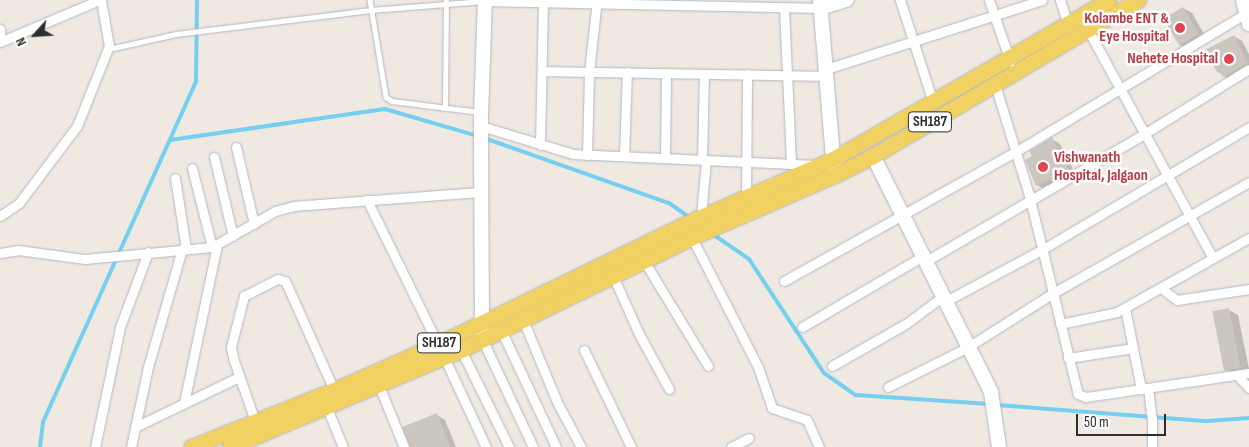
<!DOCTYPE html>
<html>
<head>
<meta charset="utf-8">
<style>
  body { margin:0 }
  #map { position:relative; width:1249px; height:447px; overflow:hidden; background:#efe9e1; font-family:"Sofia Sans Condensed",sans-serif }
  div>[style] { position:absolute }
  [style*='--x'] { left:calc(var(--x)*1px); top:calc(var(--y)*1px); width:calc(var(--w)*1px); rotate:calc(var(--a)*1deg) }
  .shadow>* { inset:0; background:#0003 }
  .stream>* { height:4px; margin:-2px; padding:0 2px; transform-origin:2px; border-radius:2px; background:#75cff0 }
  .building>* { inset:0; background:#cbc7bf; transform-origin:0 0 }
  .roads { filter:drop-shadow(0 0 1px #b4b7c1) drop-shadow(0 0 1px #b4b7c1) }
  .lane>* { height:4.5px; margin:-2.25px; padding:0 2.25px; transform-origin:2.25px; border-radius:2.25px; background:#fff }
  .street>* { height:9px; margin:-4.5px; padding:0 4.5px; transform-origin:4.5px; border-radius:4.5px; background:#fff }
  .secondary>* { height:14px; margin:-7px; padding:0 7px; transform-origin:7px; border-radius:7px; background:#fff }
  .primary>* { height:15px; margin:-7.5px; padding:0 7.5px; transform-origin:7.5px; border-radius:7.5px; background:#f2d163 }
  .dots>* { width:14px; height:14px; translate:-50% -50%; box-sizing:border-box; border:2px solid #fff; border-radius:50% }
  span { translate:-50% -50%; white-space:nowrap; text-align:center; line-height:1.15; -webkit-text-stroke:5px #fff; paint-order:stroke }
  .shield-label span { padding:1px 4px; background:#fff; border:1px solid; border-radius:4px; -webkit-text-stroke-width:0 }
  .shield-label { font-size:15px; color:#2e2e2e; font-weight:700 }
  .health-label { font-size:16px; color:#be3a42; font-weight:700 }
  .right { translate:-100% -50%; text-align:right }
  .left { translate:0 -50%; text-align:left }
  .north { position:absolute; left:10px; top:10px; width:50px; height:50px; -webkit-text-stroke:4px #fff; paint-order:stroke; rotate:244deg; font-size:14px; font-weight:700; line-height:20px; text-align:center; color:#2e2e2e }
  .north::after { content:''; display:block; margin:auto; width:18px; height:22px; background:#2e2e2e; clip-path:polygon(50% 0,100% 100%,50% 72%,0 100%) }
  .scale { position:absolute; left:1076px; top:414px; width:90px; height:22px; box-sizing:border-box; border:2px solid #2e2e2e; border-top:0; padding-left:6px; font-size:15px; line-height:18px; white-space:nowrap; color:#2e2e2e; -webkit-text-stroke:4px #fff; paint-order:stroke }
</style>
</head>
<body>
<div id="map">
  <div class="shadow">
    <i style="clip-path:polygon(1183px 8px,1192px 13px,1207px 39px,1189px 50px,1180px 45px)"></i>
    <i style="clip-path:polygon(1234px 36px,1242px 41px,1249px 54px,1249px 72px,1233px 82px,1218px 72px)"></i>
    <i style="clip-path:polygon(1052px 139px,1060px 144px,1076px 175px,1046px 190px,1037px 185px,1026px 160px,1033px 157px)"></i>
    <i style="clip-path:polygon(1229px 310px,1238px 315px,1249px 369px,1234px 375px,1226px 370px)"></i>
    <i style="clip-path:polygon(437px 415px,445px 420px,456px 447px,411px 447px)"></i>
  </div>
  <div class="stream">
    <i style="--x:484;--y:138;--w:196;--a:19.4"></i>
    <i style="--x:669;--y:203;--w:24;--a:35"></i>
    <i style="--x:170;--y:140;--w:217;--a:-8.2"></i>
    <i style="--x:385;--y:109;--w:97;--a:16.2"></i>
    <i style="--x:711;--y:233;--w:46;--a:34.4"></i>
    <i style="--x:749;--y:259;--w:136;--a:56.7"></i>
    <i style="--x:824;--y:373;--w:39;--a:35"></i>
    <i style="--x:856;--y:395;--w:134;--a:3.8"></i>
    <i style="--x:997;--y:405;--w:211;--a:4.4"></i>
    <i style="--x:1207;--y:421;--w:42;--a:-4.1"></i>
    <i style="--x:40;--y:447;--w:25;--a:-83"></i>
    <i style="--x:43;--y:422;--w:374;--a:-65.8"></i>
    <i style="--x:196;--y:81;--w:81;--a:-89.3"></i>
  </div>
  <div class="building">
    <i style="left:1183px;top:7px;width:31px;height:23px;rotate:59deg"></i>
    <i style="clip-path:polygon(1234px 35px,1248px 63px,1223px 77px,1220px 71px,1217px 72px,1205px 50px)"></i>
    <i style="clip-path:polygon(1052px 137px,1068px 170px,1036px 186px,1025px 160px,1032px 156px,1029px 151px)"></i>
    <i style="left:1229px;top:308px;width:61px;height:17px;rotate:79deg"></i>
    <i style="clip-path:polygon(437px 413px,450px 447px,410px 447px,402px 427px)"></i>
  </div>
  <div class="roads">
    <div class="lane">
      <i style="--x:370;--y:0;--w:98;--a:80.6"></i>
      <i style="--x:386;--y:97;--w:7;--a:34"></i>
      <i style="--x:392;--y:101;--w:88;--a:7.2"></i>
      <i style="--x:109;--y:49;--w:69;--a:-12.6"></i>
      <i style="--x:176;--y:34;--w:196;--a:-7"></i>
      <i style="--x:371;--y:10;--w:113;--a:-4.6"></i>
      <i style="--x:445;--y:108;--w:108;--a:-89.5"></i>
    </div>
    <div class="street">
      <i style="--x:900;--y:0;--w:107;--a:72.1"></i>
      <i style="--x:989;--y:0;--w:65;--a:71"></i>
      <i style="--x:1060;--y:0;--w:25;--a:72"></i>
      <i style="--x:485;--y:1;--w:335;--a:1.2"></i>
      <i style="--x:784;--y:8;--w:156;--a:87.4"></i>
      <i style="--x:0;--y:29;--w:12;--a:85"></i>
      <i style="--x:1088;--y:30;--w:260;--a:61.3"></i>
      <i style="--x:0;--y:42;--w:108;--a:-23"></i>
      <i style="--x:826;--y:69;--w:227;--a:-17.7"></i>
      <i style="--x:542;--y:71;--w:284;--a:1"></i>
      <i style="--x:995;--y:85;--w:115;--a:72.8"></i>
      <i style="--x:1029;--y:195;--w:205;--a:76.2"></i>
      <i style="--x:1078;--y:394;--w:9;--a:21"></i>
      <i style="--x:1086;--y:397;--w:165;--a:-8.4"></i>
      <i style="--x:481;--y:126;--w:96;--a:16.9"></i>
      <i style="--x:573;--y:154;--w:238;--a:2.6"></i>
      <i style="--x:540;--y:145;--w:145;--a:-88.8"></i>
      <i style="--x:236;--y:147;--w:79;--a:76.8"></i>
      <i style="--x:587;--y:155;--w:83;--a:-88.6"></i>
      <i style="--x:589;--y:72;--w:72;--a:-83.7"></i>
      <i style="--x:624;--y:156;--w:84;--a:-88"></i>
      <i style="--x:214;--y:157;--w:81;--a:76.5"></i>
      <i style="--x:665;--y:158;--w:85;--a:-89.3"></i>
      <i style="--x:702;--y:160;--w:86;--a:-88.7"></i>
      <i style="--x:192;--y:168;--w:81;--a:75.8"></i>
      <i style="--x:175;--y:178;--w:72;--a:81.2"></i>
      <i style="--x:746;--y:197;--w:123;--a:-89.5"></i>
      <i style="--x:367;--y:200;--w:161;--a:63.8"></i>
      <i style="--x:0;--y:216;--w:23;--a:-34"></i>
      <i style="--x:19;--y:203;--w:96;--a:-53"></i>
      <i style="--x:77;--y:126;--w:86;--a:-68.2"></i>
      <i style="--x:109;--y:46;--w:47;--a:-99.9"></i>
      <i style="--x:701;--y:216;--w:56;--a:-84.9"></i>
      <i style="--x:692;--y:238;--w:145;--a:62.9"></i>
      <i style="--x:758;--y:367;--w:43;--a:71.1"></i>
      <i style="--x:772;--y:408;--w:37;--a:19"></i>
      <i style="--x:807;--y:420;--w:30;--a:66"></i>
      <i style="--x:0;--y:253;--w:18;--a:-9"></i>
      <i style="--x:18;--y:250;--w:68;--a:7.7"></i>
      <i style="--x:85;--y:259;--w:128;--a:-5.4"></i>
      <i style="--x:212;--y:247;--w:73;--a:-29.7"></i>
      <i style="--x:275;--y:211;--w:20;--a:-15"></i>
      <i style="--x:294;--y:206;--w:188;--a:-4.3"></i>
      <i style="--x:644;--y:261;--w:123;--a:58.6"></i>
      <i style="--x:926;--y:261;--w:252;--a:-30.2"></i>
      <i style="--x:1144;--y:134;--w:123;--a:-31.8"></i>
      <i style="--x:613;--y:276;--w:61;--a:65.9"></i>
      <i style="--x:638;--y:332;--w:65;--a:61.5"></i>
      <i style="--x:784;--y:281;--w:265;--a:-29.2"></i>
      <i style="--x:1015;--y:152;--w:270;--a:-31"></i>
      <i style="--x:1161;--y:288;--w:20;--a:37"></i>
      <i style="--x:1177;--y:300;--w:73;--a:-8.7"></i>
      <i style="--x:946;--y:301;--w:110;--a:-28.2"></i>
      <i style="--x:1043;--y:249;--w:239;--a:-30.6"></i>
      <i style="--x:1125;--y:308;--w:83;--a:78.8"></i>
      <i style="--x:523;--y:320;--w:91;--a:67.4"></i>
      <i style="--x:558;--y:404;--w:49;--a:61.9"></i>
      <i style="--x:1060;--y:324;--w:58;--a:-11.9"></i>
      <i style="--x:1117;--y:312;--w:151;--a:-29.3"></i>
      <i style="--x:802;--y:327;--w:140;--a:-30.4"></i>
      <i style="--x:501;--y:330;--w:129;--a:64.8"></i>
      <i style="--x:482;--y:339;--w:119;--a:64.7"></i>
      <i style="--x:461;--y:350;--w:108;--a:63.7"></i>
      <i style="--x:584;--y:350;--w:108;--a:64.1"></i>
      <i style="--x:444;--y:357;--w:99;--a:65"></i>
      <i style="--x:1068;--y:358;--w:66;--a:-8.7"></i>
      <i style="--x:832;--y:366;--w:86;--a:-29.8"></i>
      <i style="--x:907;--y:323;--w:45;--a:-36.9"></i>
      <i style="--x:1237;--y:375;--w:18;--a:47"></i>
      <i style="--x:379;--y:386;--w:66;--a:67.7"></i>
      <i style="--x:888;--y:387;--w:89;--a:-26.6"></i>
      <i style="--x:968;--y:347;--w:101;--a:-32.4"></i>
      <i style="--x:1053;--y:293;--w:225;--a:-29.5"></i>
      <i style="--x:1148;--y:388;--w:31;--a:83"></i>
      <i style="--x:1152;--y:419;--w:28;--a:90"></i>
      <i style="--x:184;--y:403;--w:161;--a:-78.2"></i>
      <i style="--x:327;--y:408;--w:42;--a:67.7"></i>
      <i style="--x:255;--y:421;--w:67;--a:-109.2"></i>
      <i style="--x:233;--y:358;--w:11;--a:-100"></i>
      <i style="--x:231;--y:347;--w:53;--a:-75.7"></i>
      <i style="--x:244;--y:296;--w:38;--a:-27"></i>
      <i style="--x:278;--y:279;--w:7;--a:16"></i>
      <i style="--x:285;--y:281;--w:4;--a:63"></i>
      <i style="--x:287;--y:285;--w:115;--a:65.9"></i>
      <i style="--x:135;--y:427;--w:115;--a:-25.7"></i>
      <i style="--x:95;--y:447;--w:123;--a:-78.2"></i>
      <i style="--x:120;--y:327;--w:80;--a:-69.5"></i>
      <i style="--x:131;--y:447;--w:82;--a:-78"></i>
      <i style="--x:148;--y:367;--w:123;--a:-73.9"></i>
      <i style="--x:731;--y:447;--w:20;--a:-27"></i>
    </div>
    <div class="secondary">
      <i style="--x:820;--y:0;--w:170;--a:85.3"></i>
      <i style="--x:1243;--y:0;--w:25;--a:76"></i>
      <i style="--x:820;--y:8;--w:28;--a:-17"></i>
      <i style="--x:873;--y:156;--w:264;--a:63.4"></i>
      <i style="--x:991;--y:392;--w:56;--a:81.7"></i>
      <i style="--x:482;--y:332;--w:217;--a:-90.3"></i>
      <i style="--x:481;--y:115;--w:115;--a:-88"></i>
    </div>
    <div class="primary">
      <i style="--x:191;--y:447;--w:154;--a:-21.7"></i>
      <i style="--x:334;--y:390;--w:114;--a:-23.9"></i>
      <i style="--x:438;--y:344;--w:289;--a:-25.9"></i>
      <i style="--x:698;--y:218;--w:147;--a:-23.6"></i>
      <i style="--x:833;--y:159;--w:318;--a:-30"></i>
      <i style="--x:230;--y:447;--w:251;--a:-22.8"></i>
      <i style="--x:461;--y:350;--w:265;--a:-26"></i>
      <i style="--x:699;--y:234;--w:148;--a:-23.5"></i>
      <i style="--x:835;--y:175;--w:42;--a:-26.6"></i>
      <i style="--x:873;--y:156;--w:308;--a:-30.5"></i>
    </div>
  </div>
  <div class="dots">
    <i style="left:1180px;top:28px;background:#e0444e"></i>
    <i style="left:1229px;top:59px;background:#e0444e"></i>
    <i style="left:1043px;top:167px;background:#e0444e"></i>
  </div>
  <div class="shield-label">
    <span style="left:930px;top:122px">SH187</span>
    <span style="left:439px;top:343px">SH187</span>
  </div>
  <div class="health-label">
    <span class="right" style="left:1169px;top:28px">Kolambe ENT &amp;<br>Eye Hospital</span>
    <span class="right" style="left:1218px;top:59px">Nehete Hospital</span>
    <span class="left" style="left:1054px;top:167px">Vishwanath<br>Hospital, Jalgaon</span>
  </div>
  <div class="north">N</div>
  <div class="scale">50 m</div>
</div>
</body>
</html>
